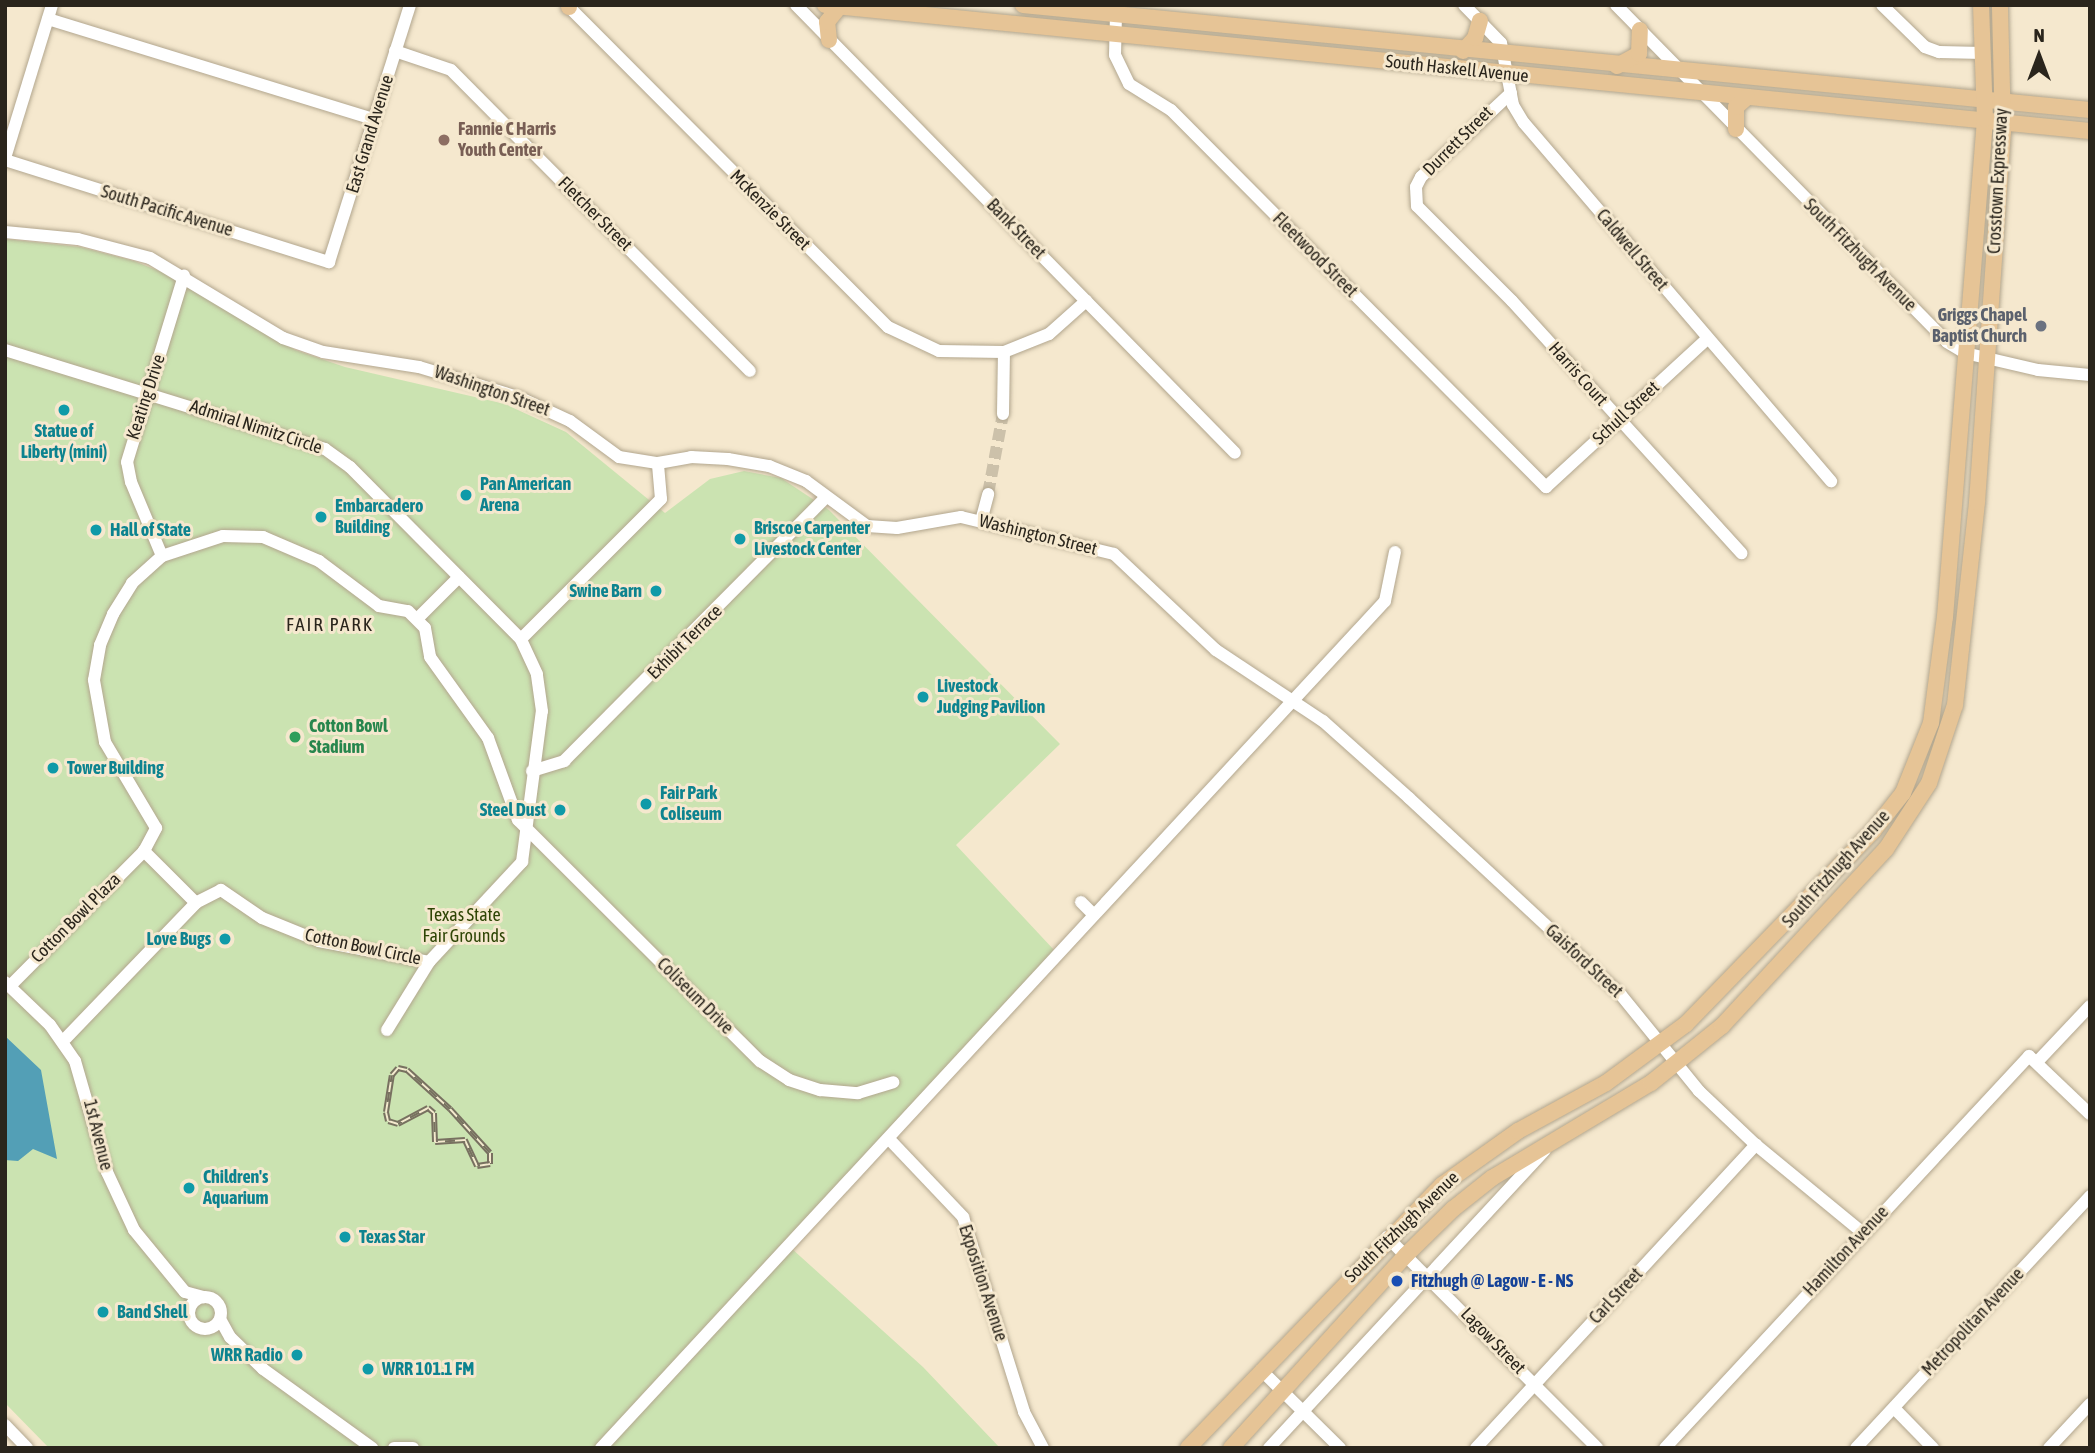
<!DOCTYPE html>
<html>
<head>
<meta charset="utf-8">
<style>
  body { margin:0 }
  #map { position:relative; width:2095px; height:1453px; overflow:hidden; background:#f5e8ce; font-family:"Asap Condensed",sans-serif }
  div>[style] { position:absolute }
  [style*='--x'] { left:calc(var(--x)*1px); top:calc(var(--y)*1px); width:calc(var(--w)*1px); rotate:calc(var(--a)*1deg) }
  .green>* { inset:0; background:#cbe3b1 }
  .water>* { inset:0; background:#539fb6 }
  .minor-tunnel>* { height:12px; margin-top:-6px; transform-origin:0; background:repeating-linear-gradient(90deg,#ccc1aa 0 12px,transparent 0 18px) }
  .roads { filter:drop-shadow(0 0 2px #b2a68e) drop-shadow(0 0 2px #b2a68e) }
  .minor>* { height:12px; margin:-6px; padding:0 6px; transform-origin:6px; border-radius:6px; background:#fff }
  .minor>.ring { margin:-6px; padding:0; box-sizing:content-box; background:none; border:12px solid #fff; border-radius:50% }
  .major>* { height:16px; margin:-8px; padding:0 8px; transform-origin:8px; border-radius:8px; background:#e6c496 }
  .rail>* { height:6px; margin-top:-3px; transform-origin:0; background:repeating-linear-gradient(90deg,#f5e8ce 0 10px,#787060 0 20px); box-sizing:border-box; border-block:2px solid #787060 }
  .dots>* { width:19px; height:19px; translate:-50% -50%; box-sizing:border-box; border:4px solid #f5e8ce; border-radius:50% }
  span { translate:-50% -50%; white-space:nowrap; text-align:center; line-height:1.15; -webkit-text-stroke:6px #f5e8ce; paint-order:stroke }
  .street-label { font-size:18px; color:#2a251c }
  .education-label { font-size:18px; color:#785e54; font-weight:700 }
  .left { translate:0 -50%; text-align:left }
  .worship-label { font-size:18px; color:#5b616d; font-weight:700 }
  .right { translate:-100% -50%; text-align:right }
  .culture-label { font-size:18px; color:#0d838f; font-weight:700 }
  .leisure-label { font-size:18px; color:#27864d; font-weight:700 }
  .park-label { font-size:18px; color:#2e4505 }
  .transit-label { font-size:18px; color:#164399; font-weight:700 }
  .neighbourhood-label { font-size:19px; color:#2a251c; letter-spacing:2px }
  .frame { position:absolute; inset:0; border:7px solid #2a251c; pointer-events:none }
  .north { position:absolute; left:2004px; top:21px; width:70px; height:70px; -webkit-text-stroke:5px #f5e8ce; paint-order:stroke; rotate:0deg; font-size:19px; font-weight:700; line-height:28px; text-align:center; color:#2a251c }
  .north::after { content:''; display:block; margin:auto; width:24px; height:32px; background:#2a251c; clip-path:polygon(50% 0,100% 100%,50% 72%,0 100%) }
</style>
</head>
<body>
<div id="map">
  <div class="green">
    <i style="clip-path:polygon(5px 239px,80px 247px,134px 261px,174px 277px,295px 350px,345px 367px,505px 404px,566px 432px,665px 513px,710px 479px,744px 471px,781px 478px,829px 510px,1060px 744px,956px 845px,1054px 950px,791px 1248px,923px 1367px,1000px 1448px,49px 1448px,5px 1403px)"></i>
  </div>
  <div class="water">
    <i style="clip-path:polygon(5px 1036px,41px 1070px,57px 1159px,33px 1149px,18px 1161px,5px 1160px)"></i>
  </div>
  <div class="minor-tunnel">
    <i style="--x:988;--y:494;--w:81;--a:-79.4"></i>
  </div>
  <div class="roads">
    <div class="minor">
      <i style="--x:567;--y:5;--w:455;--a:45.1"></i>
      <i style="--x:888;--y:327;--w:56;--a:25.2"></i>
      <i style="--x:939;--y:351;--w:65;--a:0.9"></i>
      <i style="--x:796;--y:5;--w:627;--a:45.58"></i>
      <i style="--x:1464;--y:5;--w:53;--a:45.8"></i>
      <i style="--x:1501;--y:43;--w:63;--a:79"></i>
      <i style="--x:1513;--y:105;--w:21;--a:59"></i>
      <i style="--x:1524;--y:123;--w:472;--a:49.4"></i>
      <i style="--x:1616;--y:5;--w:472;--a:45.5"></i>
      <i style="--x:1947;--y:342;--w:21;--a:31"></i>
      <i style="--x:1965;--y:353;--w:75;--a:13.1"></i>
      <i style="--x:2038;--y:370;--w:52;--a:5.5"></i>
      <i style="--x:1882;--y:5;--w:60;--a:44.3"></i>
      <i style="--x:1925;--y:47;--w:15;--a:20"></i>
      <i style="--x:1939;--y:52;--w:44;--a:1.3"></i>
      <i style="--x:1116;--y:14;--w:41;--a:91.4"></i>
      <i style="--x:1115;--y:55;--w:32;--a:64"></i>
      <i style="--x:1129;--y:84;--w:49;--a:31.8"></i>
      <i style="--x:1171;--y:110;--w:532;--a:45.15"></i>
      <i style="--x:1546;--y:487;--w:219;--a:-42.6"></i>
      <i style="--x:48;--y:19;--w:341;--a:17.1"></i>
      <i style="--x:395;--y:51;--w:59;--a:18.7"></i>
      <i style="--x:451;--y:70;--w:424;--a:45.2"></i>
      <i style="--x:1511;--y:93;--w:123;--a:137"></i>
      <i style="--x:1421;--y:177;--w:11;--a:117"></i>
      <i style="--x:1416;--y:187;--w:19;--a:87"></i>
      <i style="--x:1417;--y:206;--w:134;--a:45"></i>
      <i style="--x:1512;--y:301;--w:341;--a:47.7"></i>
      <i style="--x:5;--y:158;--w:160;--a:-72.9"></i>
      <i style="--x:5;--y:160;--w:340;--a:17.5"></i>
      <i style="--x:329;--y:262;--w:269;--a:-72.5"></i>
      <i style="--x:5;--y:232;--w:73;--a:5.5"></i>
      <i style="--x:78;--y:239;--w:74;--a:14.8"></i>
      <i style="--x:150;--y:258;--w:155;--a:31"></i>
      <i style="--x:283;--y:338;--w:42;--a:19.3"></i>
      <i style="--x:323;--y:352;--w:97;--a:8.9"></i>
      <i style="--x:419;--y:367;--w:103;--a:16.9"></i>
      <i style="--x:518;--y:397;--w:57;--a:24.8"></i>
      <i style="--x:570;--y:421;--w:61;--a:36.3"></i>
      <i style="--x:619;--y:457;--w:39;--a:9"></i>
      <i style="--x:658;--y:463;--w:34;--a:-10"></i>
      <i style="--x:691;--y:457;--w:37;--a:3"></i>
      <i style="--x:728;--y:459;--w:42;--a:9.7"></i>
      <i style="--x:769;--y:466;--w:40;--a:22"></i>
      <i style="--x:806;--y:481;--w:76;--a:36.4"></i>
      <i style="--x:867;--y:526;--w:30;--a:4"></i>
      <i style="--x:897;--y:528;--w:65;--a:-9.8"></i>
      <i style="--x:961;--y:517;--w:157;--a:13.6"></i>
      <i style="--x:1114;--y:554;--w:140;--a:43.3"></i>
      <i style="--x:1216;--y:650;--w:128;--a:33.6"></i>
      <i style="--x:1323;--y:721;--w:115;--a:41.8"></i>
      <i style="--x:1409;--y:798;--w:289;--a:42.9"></i>
      <i style="--x:1621;--y:995;--w:124;--a:50.9"></i>
      <i style="--x:1699;--y:1091;--w:79;--a:43.5"></i>
      <i style="--x:1756;--y:1145;--w:139;--a:39.4"></i>
      <i style="--x:5;--y:350;--w:335;--a:17.2"></i>
      <i style="--x:325;--y:449;--w:31;--a:36"></i>
      <i style="--x:350;--y:467;--w:243;--a:45.2"></i>
      <i style="--x:1003;--y:414;--w:62;--a:-89.1"></i>
      <i style="--x:1004;--y:352;--w:48;--a:-21.8"></i>
      <i style="--x:1049;--y:334;--w:50;--a:-41.7"></i>
      <i style="--x:981;--y:521;--w:28;--a:-75"></i>
      <i style="--x:162;--y:556;--w:80;--a:-112.7"></i>
      <i style="--x:131;--y:482;--w:20;--a:-101"></i>
      <i style="--x:127;--y:462;--w:195;--a:-73"></i>
      <i style="--x:418;--y:618;--w:58;--a:-45"></i>
      <i style="--x:532;--y:771;--w:34;--a:-17"></i>
      <i style="--x:564;--y:761;--w:372;--a:-45.2"></i>
      <i style="--x:1081;--y:902;--w:18;--a:45"></i>
      <i style="--x:429;--y:962;--w:112;--a:-169.2"></i>
      <i style="--x:319;--y:941;--w:61;--a:-158"></i>
      <i style="--x:262;--y:918;--w:50;--a:-145.7"></i>
      <i style="--x:221;--y:890;--w:28;--a:153"></i>
      <i style="--x:196;--y:903;--w:74;--a:-135"></i>
      <i style="--x:144;--y:851;--w:26;--a:-62"></i>
      <i style="--x:156;--y:828;--w:100;--a:-120.7"></i>
      <i style="--x:105;--y:742;--w:63;--a:-100.1"></i>
      <i style="--x:94;--y:680;--w:36;--a:-80"></i>
      <i style="--x:100;--y:645;--w:34;--a:-67"></i>
      <i style="--x:113;--y:614;--w:36;--a:-58"></i>
      <i style="--x:132;--y:583;--w:40;--a:-42"></i>
      <i style="--x:162;--y:556;--w:64;--a:-18.2"></i>
      <i style="--x:223;--y:536;--w:40;--a:1.4"></i>
      <i style="--x:263;--y:537;--w:61;--a:23.2"></i>
      <i style="--x:319;--y:561;--w:75;--a:36.9"></i>
      <i style="--x:379;--y:606;--w:29;--a:10"></i>
      <i style="--x:408;--y:611;--w:24;--a:45"></i>
      <i style="--x:425;--y:628;--w:29;--a:80"></i>
      <i style="--x:430;--y:657;--w:100;--a:54.4"></i>
      <i style="--x:488;--y:738;--w:87;--a:69.9"></i>
      <i style="--x:518;--y:820;--w:342;--a:44.9"></i>
      <i style="--x:760;--y:1061;--w:35;--a:33"></i>
      <i style="--x:789;--y:1080;--w:33;--a:18"></i>
      <i style="--x:820;--y:1090;--w:38;--a:5"></i>
      <i style="--x:858;--y:1093;--w:37;--a:-17"></i>
      <i style="--x:5;--y:982;--w:62;--a:43.7"></i>
      <i style="--x:50;--y:1025;--w:44;--a:55.2"></i>
      <i style="--x:75;--y:1061;--w:116;--a:73.9"></i>
      <i style="--x:107;--y:1172;--w:64;--a:65"></i>
      <i style="--x:134;--y:1230;--w:80;--a:50.6"></i>
      <i style="--x:185;--y:1292;--w:20;--a:15"></i>
      <i style="--x:10;--y:986;--w:190;--a:-45.2"></i>
      <i style="--x:387;--y:1030;--w:80;--a:-58.3"></i>
      <i style="--x:429;--y:962;--w:137;--a:-47.1"></i>
      <i style="--x:522;--y:862;--w:152;--a:-82.5"></i>
      <i style="--x:542;--y:711;--w:37;--a:-98"></i>
      <i style="--x:537;--y:674;--w:38;--a:-115"></i>
      <i style="--x:521;--y:639;--w:198;--a:-45"></i>
      <i style="--x:661;--y:499;--w:36;--a:-95"></i>
      <i style="--x:66;--y:1038;--w:187;--a:-46.1"></i>
      <i style="--x:2037;--y:1062;--w:77;--a:-46.6"></i>
      <i style="--x:889;--y:1139;--w:108;--a:46.5"></i>
      <i style="--x:963;--y:1217;--w:204;--a:72.6"></i>
      <i style="--x:1024;--y:1412;--w:41;--a:62.2"></i>
      <i style="--x:1387;--y:1237;--w:298;--a:45.1"></i>
      <i class="ring" style="left:189px;top:1297px;width:20px;height:20px"></i>
      <i style="--x:220;--y:1319;--w:21;--a:61"></i>
      <i style="--x:230;--y:1337;--w:46;--a:44.1"></i>
      <i style="--x:263;--y:1369;--w:135;--a:35.9"></i>
      <i style="--x:1261;--y:1370;--w:111;--a:44.6"></i>
      <i style="--x:1894;--y:1408;--w:56;--a:45.7"></i>
      <i style="--x:5;--y:1425;--w:32;--a:46"></i>
      <i style="--x:394;--y:1448;--w:19;--a:0"></i>
      <i style="--x:601;--y:1448;--w:1154;--a:-47.21"></i>
      <i style="--x:1385;--y:601;--w:50;--a:-78.5"></i>
      <i style="--x:1269;--y:1448;--w:406;--a:-47.2"></i>
      <i style="--x:1476;--y:1448;--w:413;--a:-47.3"></i>
      <i style="--x:1665;--y:1448;--w:535;--a:-47.12"></i>
      <i style="--x:2029;--y:1056;--w:84;--a:43.6"></i>
      <i style="--x:1856;--y:1448;--w:344;--a:-47.1"></i>
      <i style="--x:2049;--y:1448;--w:60;--a:-47"></i>
    </div>
    <div class="major">
      <i style="--x:825;--y:5;--w:1271;--a:5.69"></i>
      <i style="--x:1023;--y:5;--w:1072;--a:5.62"></i>
      <i style="--x:569;--y:7;--w:2;--a:-90"></i>
      <i style="--x:829;--y:40;--w:18;--a:-96"></i>
      <i style="--x:827;--y:22;--w:19;--a:-51"></i>
      <i style="--x:1463;--y:51;--w:18;--a:-47"></i>
      <i style="--x:1475;--y:38;--w:18;--a:-74"></i>
      <i style="--x:1617;--y:66;--w:25;--a:-29"></i>
      <i style="--x:1639;--y:54;--w:24;--a:-88"></i>
      <i style="--x:1736;--y:129;--w:22;--a:-90"></i>
      <i style="--x:1736;--y:107;--w:15;--a:-42"></i>
      <i style="--x:1188;--y:1448;--w:366;--a:-46"></i>
      <i style="--x:1442;--y:1185;--w:93;--a:-35.4"></i>
      <i style="--x:1518;--y:1131;--w:100;--a:-28.6"></i>
      <i style="--x:1606;--y:1083;--w:99;--a:-36.4"></i>
      <i style="--x:1686;--y:1024;--w:269;--a:-45.9"></i>
      <i style="--x:1873;--y:831;--w:48;--a:-51.7"></i>
      <i style="--x:1903;--y:793;--w:75;--a:-68.2"></i>
      <i style="--x:1931;--y:723;--w:107;--a:-82.5"></i>
      <i style="--x:1945;--y:617;--w:500;--a:-85.4"></i>
      <i style="--x:1985;--y:119;--w:114;--a:-92"></i>
      <i style="--x:1231;--y:1448;--w:261;--a:-47.8"></i>
      <i style="--x:1406;--y:1255;--w:66;--a:-44.4"></i>
      <i style="--x:1453;--y:1209;--w:50;--a:-38.5"></i>
      <i style="--x:1492;--y:1178;--w:185;--a:-30.9"></i>
      <i style="--x:1651;--y:1083;--w:91;--a:-38.8"></i>
      <i style="--x:1722;--y:1026;--w:241;--a:-47.2"></i>
      <i style="--x:1886;--y:849;--w:79;--a:-56.9"></i>
      <i style="--x:1929;--y:783;--w:82;--a:-71.6"></i>
      <i style="--x:1955;--y:705;--w:204;--a:-83.8"></i>
      <i style="--x:1977;--y:502;--w:372;--a:-86"></i>
      <i style="--x:2003;--y:131;--w:126;--a:-91.4"></i>
    </div>
  </div>
  <div class="rail">
    <i style="--x:398;--y:1068;--w:9;--a:13"></i>
    <i style="--x:407;--y:1070;--w:58;--a:42.2"></i>
    <i style="--x:450;--y:1109;--w:59;--a:47.7"></i>
    <i style="--x:490;--y:1153;--w:11;--a:90"></i>
    <i style="--x:490;--y:1164;--w:13;--a:171"></i>
    <i style="--x:477;--y:1166;--w:29;--a:-115"></i>
    <i style="--x:465;--y:1140;--w:30;--a:176"></i>
    <i style="--x:435;--y:1142;--w:29;--a:-92"></i>
    <i style="--x:434;--y:1113;--w:8;--a:-140"></i>
    <i style="--x:428;--y:1108;--w:34;--a:152"></i>
    <i style="--x:398;--y:1124;--w:10;--a:-163"></i>
    <i style="--x:388;--y:1121;--w:9;--a:-103"></i>
    <i style="--x:386;--y:1112;--w:37;--a:-81"></i>
    <i style="--x:392;--y:1075;--w:9;--a:-49"></i>
  </div>
  <div class="dots">
    <i style="left:444px;top:140px;background:#8d6e63"></i>
    <i style="left:2041px;top:326px;background:#6b7280"></i>
    <i style="left:64px;top:410px;background:#0f9aa8"></i>
    <i style="left:466px;top:495px;background:#0f9aa8"></i>
    <i style="left:321px;top:517px;background:#0f9aa8"></i>
    <i style="left:96px;top:530px;background:#0f9aa8"></i>
    <i style="left:740px;top:539px;background:#0f9aa8"></i>
    <i style="left:656px;top:591px;background:#0f9aa8"></i>
    <i style="left:923px;top:697px;background:#0f9aa8"></i>
    <i style="left:295px;top:737px;background:#2e9e5b"></i>
    <i style="left:53px;top:768px;background:#0f9aa8"></i>
    <i style="left:646px;top:804px;background:#0f9aa8"></i>
    <i style="left:560px;top:810px;background:#0f9aa8"></i>
    <i style="left:225px;top:939px;background:#0f9aa8"></i>
    <i style="left:189px;top:1188px;background:#0f9aa8"></i>
    <i style="left:345px;top:1237px;background:#0f9aa8"></i>
    <i style="left:1397px;top:1281px;background:#1a4fb4"></i>
    <i style="left:103px;top:1312px;background:#0f9aa8"></i>
    <i style="left:297px;top:1355px;background:#0f9aa8"></i>
    <i style="left:368px;top:1369px;background:#0f9aa8"></i>
  </div>
  <div class="street-label">
    <span style="left:1457px;top:69px;rotate:6deg">South Haskell Avenue</span>
    <span style="left:370px;top:134px;rotate:-73deg">East Grand Avenue</span>
    <span style="left:1458px;top:141px;rotate:-45deg">Durrett Street</span>
    <span style="left:1998px;top:181px;rotate:-87deg">Crosstown Expressway</span>
    <span style="left:770px;top:210px;rotate:45deg">McKenzie Street</span>
    <span style="left:167px;top:211px;rotate:17deg">South Pacific Avenue</span>
    <span style="left:595px;top:214px;rotate:45deg">Fletcher Street</span>
    <span style="left:1016px;top:229px;rotate:46deg">Bank Street</span>
    <span style="left:1632px;top:250px;rotate:50deg">Caldwell Street</span>
    <span style="left:1315px;top:255px;rotate:45deg">Fleetwood Street</span>
    <span style="left:1860px;top:255px;rotate:45deg">South Fitzhugh Avenue</span>
    <span style="left:1578px;top:374px;rotate:48deg">Harris Court</span>
    <span style="left:492px;top:391px;rotate:19deg">Washington Street</span>
    <span style="left:146px;top:397px;rotate:-72deg">Keating Drive</span>
    <span style="left:1626px;top:413px;rotate:-43deg">Schull Street</span>
    <span style="left:256px;top:427px;rotate:18deg">Admiral Nimitz Circle</span>
    <span style="left:1038px;top:535px;rotate:14deg">Washington Street</span>
    <span style="left:685px;top:642px;rotate:-45deg">Exhibit Terrace</span>
    <span style="left:1836px;top:869px;rotate:-48deg">South Fitzhugh Avenue</span>
    <span style="left:76px;top:918px;rotate:-45deg">Cotton Bowl Plaza</span>
    <span style="left:363px;top:947px;rotate:12deg">Cotton Bowl Circle</span>
    <span style="left:1584px;top:961px;rotate:43deg">Gaisford Street</span>
    <span style="left:695px;top:996px;rotate:45deg">Coliseum Drive</span>
    <span style="left:98px;top:1135px;rotate:76deg">1st Avenue</span>
    <span style="left:1402px;top:1227px;rotate:-44deg">South Fitzhugh Avenue</span>
    <span style="left:1846px;top:1251px;rotate:-47deg">Hamilton Avenue</span>
    <span style="left:983px;top:1283px;rotate:72deg">Exposition Avenue</span>
    <span style="left:1616px;top:1296px;rotate:-47deg">Carl Street</span>
    <span style="left:1973px;top:1322px;rotate:-47deg">Metropolitan Avenue</span>
    <span style="left:1493px;top:1341px;rotate:46deg">Lagow Street</span>
  </div>
  <div class="education-label">
    <span class="left" style="left:458px;top:140px">Fannie C Harris<br>Youth Center</span>
  </div>
  <div class="worship-label">
    <span class="right" style="left:2027px;top:326px">Griggs Chapel<br>Baptist Church</span>
  </div>
  <div class="culture-label">
    <span style="left:64px;top:442px">Statue of<br>Liberty (mini)</span>
    <span class="left" style="left:480px;top:495px">Pan American<br>Arena</span>
    <span class="left" style="left:335px;top:517px">Embarcadero<br>Building</span>
    <span class="left" style="left:754px;top:539px">Briscoe Carpenter<br>Livestock Center</span>
    <span class="left" style="left:110px;top:530px">Hall of State</span>
    <span class="right" style="left:642px;top:591px">Swine Barn</span>
    <span class="left" style="left:937px;top:697px">Livestock<br>Judging Pavilion</span>
    <span class="left" style="left:67px;top:768px">Tower Building</span>
    <span class="left" style="left:660px;top:804px">Fair Park<br>Coliseum</span>
    <span class="right" style="left:546px;top:810px">Steel Dust</span>
    <span class="right" style="left:211px;top:939px">Love Bugs</span>
    <span class="left" style="left:203px;top:1188px">Children's<br>Aquarium</span>
    <span class="left" style="left:359px;top:1237px">Texas Star</span>
    <span class="left" style="left:117px;top:1312px">Band Shell</span>
    <span class="right" style="left:283px;top:1355px">WRR Radio</span>
    <span class="left" style="left:382px;top:1369px">WRR 101.1 FM</span>
  </div>
  <div class="leisure-label">
    <span class="left" style="left:309px;top:737px">Cotton Bowl<br>Stadium</span>
  </div>
  <div class="park-label">
    <span style="left:464px;top:926px">Texas State<br>Fair Grounds</span>
  </div>
  <div class="transit-label">
    <span class="left" style="left:1411px;top:1281px">Fitzhugh @ Lagow - E - NS</span>
  </div>
  <div class="neighbourhood-label">
    <span style="left:330px;top:625px">FAIR PARK</span>
  </div>
  <div class="frame"></div>
  <div class="north">N</div>
</div>
</body>
</html>
